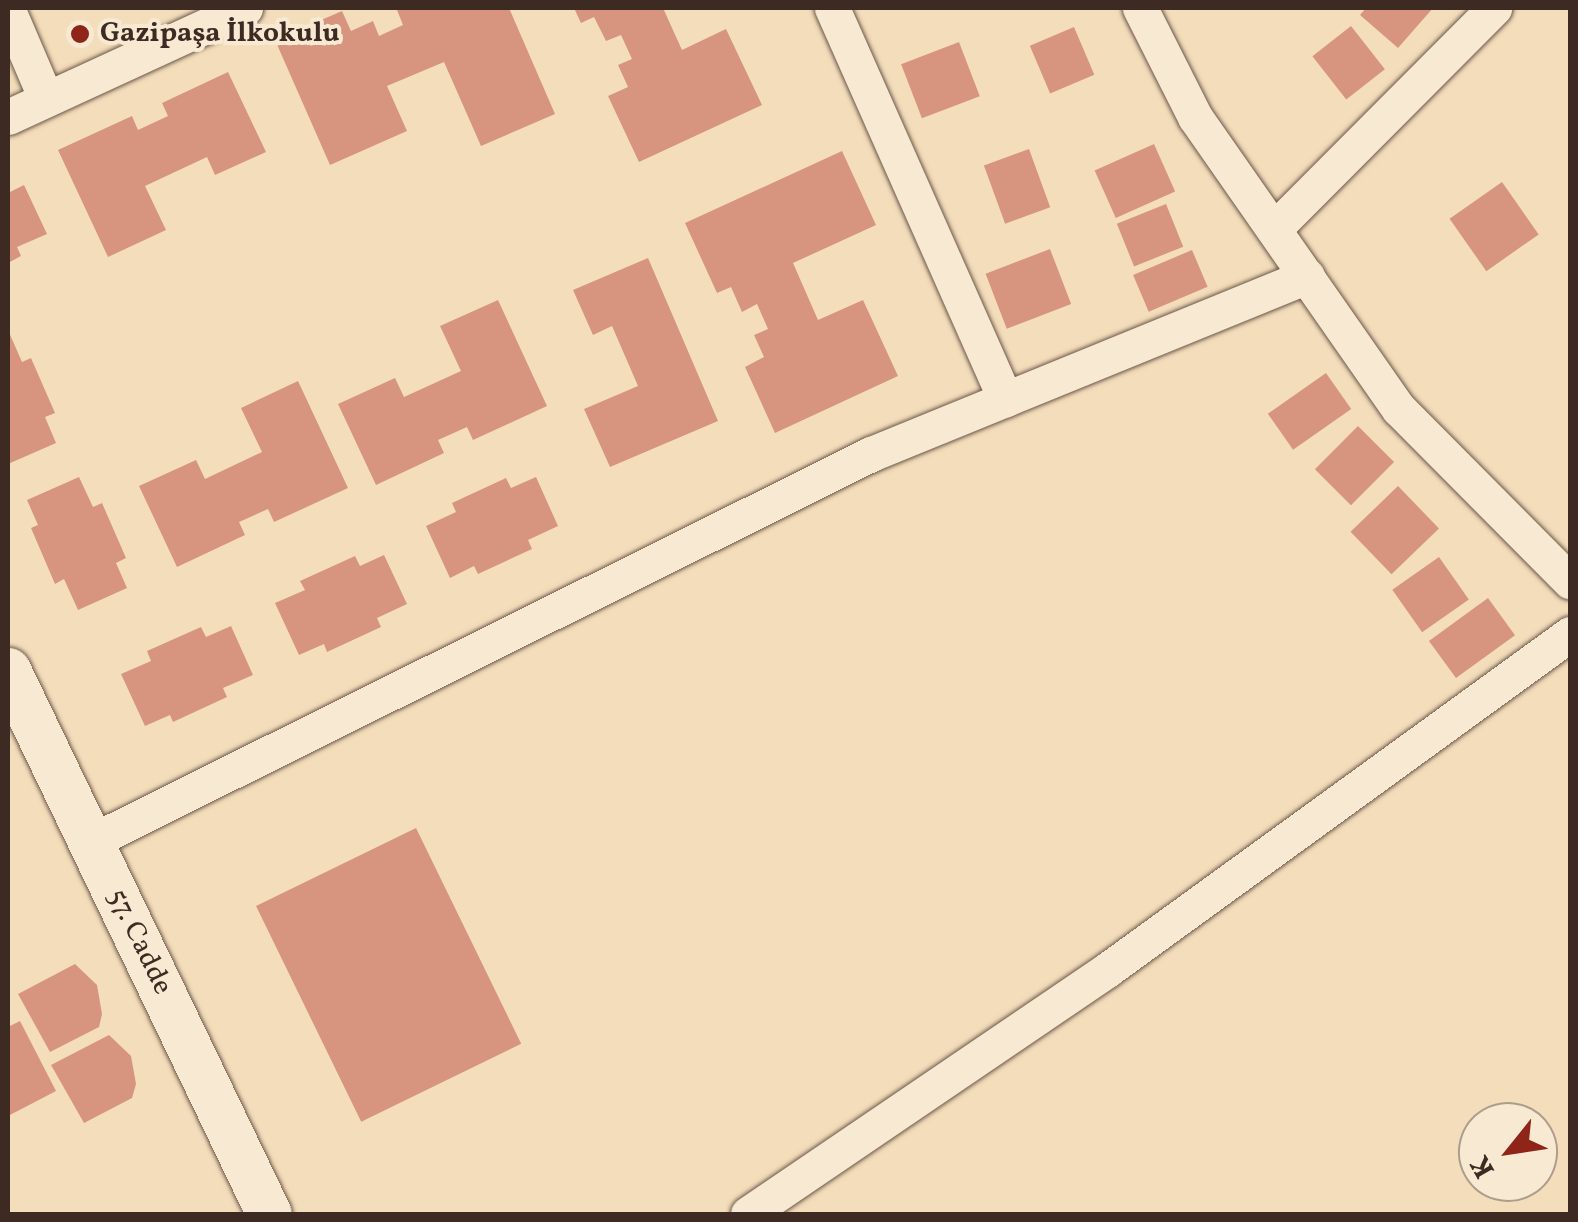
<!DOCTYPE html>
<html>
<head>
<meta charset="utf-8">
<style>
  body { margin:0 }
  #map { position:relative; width:1578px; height:1222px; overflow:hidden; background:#f4ddbb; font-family:Vollkorn,serif }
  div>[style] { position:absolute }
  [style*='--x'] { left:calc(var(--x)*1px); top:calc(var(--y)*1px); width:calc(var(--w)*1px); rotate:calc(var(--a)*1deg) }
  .building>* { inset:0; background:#d7957f; transform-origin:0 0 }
  .roads { filter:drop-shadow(0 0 2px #6b5748) drop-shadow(0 0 2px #6b5748) }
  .minor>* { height:35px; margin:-17.5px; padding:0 17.5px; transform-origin:17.5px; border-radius:17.5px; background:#f8e9d3 }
  .tertiary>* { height:45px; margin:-22.5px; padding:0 22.5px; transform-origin:22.5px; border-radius:22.5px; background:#f8e9d3 }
  .dots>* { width:28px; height:28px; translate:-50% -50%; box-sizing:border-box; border:5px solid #f8e9d3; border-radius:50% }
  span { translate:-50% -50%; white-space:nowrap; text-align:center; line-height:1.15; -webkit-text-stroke:8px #f8e9d3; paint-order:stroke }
  .poi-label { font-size:28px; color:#3d2a22; font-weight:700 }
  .left { translate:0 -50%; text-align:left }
  .street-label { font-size:28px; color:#3d2a22 }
  .frame { position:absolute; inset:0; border:10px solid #3d2a22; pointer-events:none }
  .north { position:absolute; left:1458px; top:1102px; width:100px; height:100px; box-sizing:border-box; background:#f8e9d3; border:2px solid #ad9d8c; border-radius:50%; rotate:240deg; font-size:28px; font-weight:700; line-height:40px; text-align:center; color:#3d2a22 }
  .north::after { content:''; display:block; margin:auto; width:35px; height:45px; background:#8f2418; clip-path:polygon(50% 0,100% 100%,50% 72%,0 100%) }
</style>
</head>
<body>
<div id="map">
  <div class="building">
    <i style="clip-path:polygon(402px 8px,509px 8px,555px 114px,481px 146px,444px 62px,387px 86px,407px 131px,330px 165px,275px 40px,342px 11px,351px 31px,373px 21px,379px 36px,403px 25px,397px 10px)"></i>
    <i style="clip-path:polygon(574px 8px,663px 8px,682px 50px,726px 29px,762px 105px,639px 162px,608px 96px,628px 87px,618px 65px,632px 59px,621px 35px,606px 41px,594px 17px,581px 23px)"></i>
    <i style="clip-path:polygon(1366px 8px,1433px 8px,1398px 48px,1360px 15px)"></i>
    <i style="left:1351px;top:26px;width:55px;height:49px;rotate:52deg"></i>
    <i style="left:1074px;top:27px;width:52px;height:48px;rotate:67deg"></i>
    <i style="left:959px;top:42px;width:58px;height:62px;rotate:69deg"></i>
    <i style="clip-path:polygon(228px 72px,266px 152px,215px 175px,207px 157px,145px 186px,166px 230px,108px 257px,58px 150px,132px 116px,138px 130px,168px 116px,162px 103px)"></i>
    <i style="left:1154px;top:144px;width:52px;height:65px;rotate:66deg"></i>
    <i style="left:1029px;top:149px;width:62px;height:48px;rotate:70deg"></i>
    <i style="clip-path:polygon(842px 151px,876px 225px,793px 263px,818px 320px,863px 300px,898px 376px,775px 433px,745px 367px,764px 357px,754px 335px,768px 329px,757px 304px,742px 312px,731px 287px,717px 293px,685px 223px)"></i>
    <i style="left:1502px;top:182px;width:64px;height:64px;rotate:55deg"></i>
    <i style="clip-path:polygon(24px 185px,47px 234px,17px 247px,21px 256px,8px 263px,8px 193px)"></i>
    <i style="left:1166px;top:204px;width:46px;height:53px;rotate:68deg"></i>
    <i style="left:1050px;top:249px;width:59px;height:69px;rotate:69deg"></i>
    <i style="left:1192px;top:250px;width:40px;height:64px;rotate:67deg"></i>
    <i style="clip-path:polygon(648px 258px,718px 421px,610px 467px,584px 409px,638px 386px,612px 326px,593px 335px,573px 290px)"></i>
    <i style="clip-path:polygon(498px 300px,547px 406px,473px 440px,467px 427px,438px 440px,444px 453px,376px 485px,338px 404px,395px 378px,404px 397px,461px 371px,440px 326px)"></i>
    <i style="clip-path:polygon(8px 330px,22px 362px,31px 358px,55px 413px,45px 417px,56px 443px,8px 464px)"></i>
    <i style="left:1326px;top:373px;width:44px;height:71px;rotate:55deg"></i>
    <i style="clip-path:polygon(298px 381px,348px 488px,274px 522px,268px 509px,239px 522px,245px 535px,177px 567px,139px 486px,196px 460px,205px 479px,262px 452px,241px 408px)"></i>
    <i style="left:1358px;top:426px;width:51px;height:61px;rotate:45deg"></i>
    <i style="clip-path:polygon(79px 477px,93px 507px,102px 503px,126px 558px,116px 563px,127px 588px,78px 610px,64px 579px,55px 584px,31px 528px,38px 525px,27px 500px)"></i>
    <i style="clip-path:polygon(536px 477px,558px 526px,528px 540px,532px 549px,478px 574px,474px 566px,450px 578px,426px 526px,456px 512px,452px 503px,506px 478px,511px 488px)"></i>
    <i style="left:1398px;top:486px;width:59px;height:66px;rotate:46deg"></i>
    <i style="clip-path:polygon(384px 555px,407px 604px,377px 618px,381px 627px,327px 652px,324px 644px,299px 655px,275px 603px,305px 590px,300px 581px,355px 556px,360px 566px)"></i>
    <i style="left:1439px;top:557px;width:52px;height:57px;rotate:55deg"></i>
    <i style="left:1488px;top:598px;width:46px;height:73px;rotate:54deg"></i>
    <i style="clip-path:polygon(231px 626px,253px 675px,223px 688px,227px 697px,173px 722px,170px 715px,145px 726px,121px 674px,151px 661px,147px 651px,201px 627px,206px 637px)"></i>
    <i style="left:416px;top:828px;width:240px;height:178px;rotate:64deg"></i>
    <i style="clip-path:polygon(75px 964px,97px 985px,102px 1014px,99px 1027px,50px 1052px,18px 994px)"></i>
    <i style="clip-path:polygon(20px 1021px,56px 1091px,8px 1116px,8px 1027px)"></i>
    <i style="clip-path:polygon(109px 1035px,131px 1056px,136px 1084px,132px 1098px,84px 1123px,51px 1065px)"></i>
  </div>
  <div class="roads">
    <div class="minor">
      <i style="--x:832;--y:8;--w:428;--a:66.1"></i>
      <i style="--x:1140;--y:8;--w:122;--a:63.2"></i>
      <i style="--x:1195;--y:117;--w:356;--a:55.1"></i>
      <i style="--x:1399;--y:409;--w:243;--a:45.2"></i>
      <i style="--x:8;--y:10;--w:97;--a:66.9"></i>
      <i style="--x:8;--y:117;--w:261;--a:-24.7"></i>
      <i style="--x:1274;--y:229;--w:312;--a:-45.1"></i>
      <i style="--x:90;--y:842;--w:872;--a:-26.42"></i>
      <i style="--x:871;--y:454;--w:471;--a:-22.2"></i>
      <i style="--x:748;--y:1214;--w:434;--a:-34.2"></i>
      <i style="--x:1107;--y:970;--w:572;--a:-35.97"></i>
    </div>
    <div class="tertiary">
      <i style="--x:8;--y:670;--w:603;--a:64.37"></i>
    </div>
  </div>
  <div class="dots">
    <i style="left:80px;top:34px;background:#8f2418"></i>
  </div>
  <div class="poi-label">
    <span class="left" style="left:100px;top:34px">Gazipaşa İlkokulu</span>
  </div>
  <div class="street-label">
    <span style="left:139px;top:942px;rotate:64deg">57. Cadde</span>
  </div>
  <div class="frame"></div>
  <div class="north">K</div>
</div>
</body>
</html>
